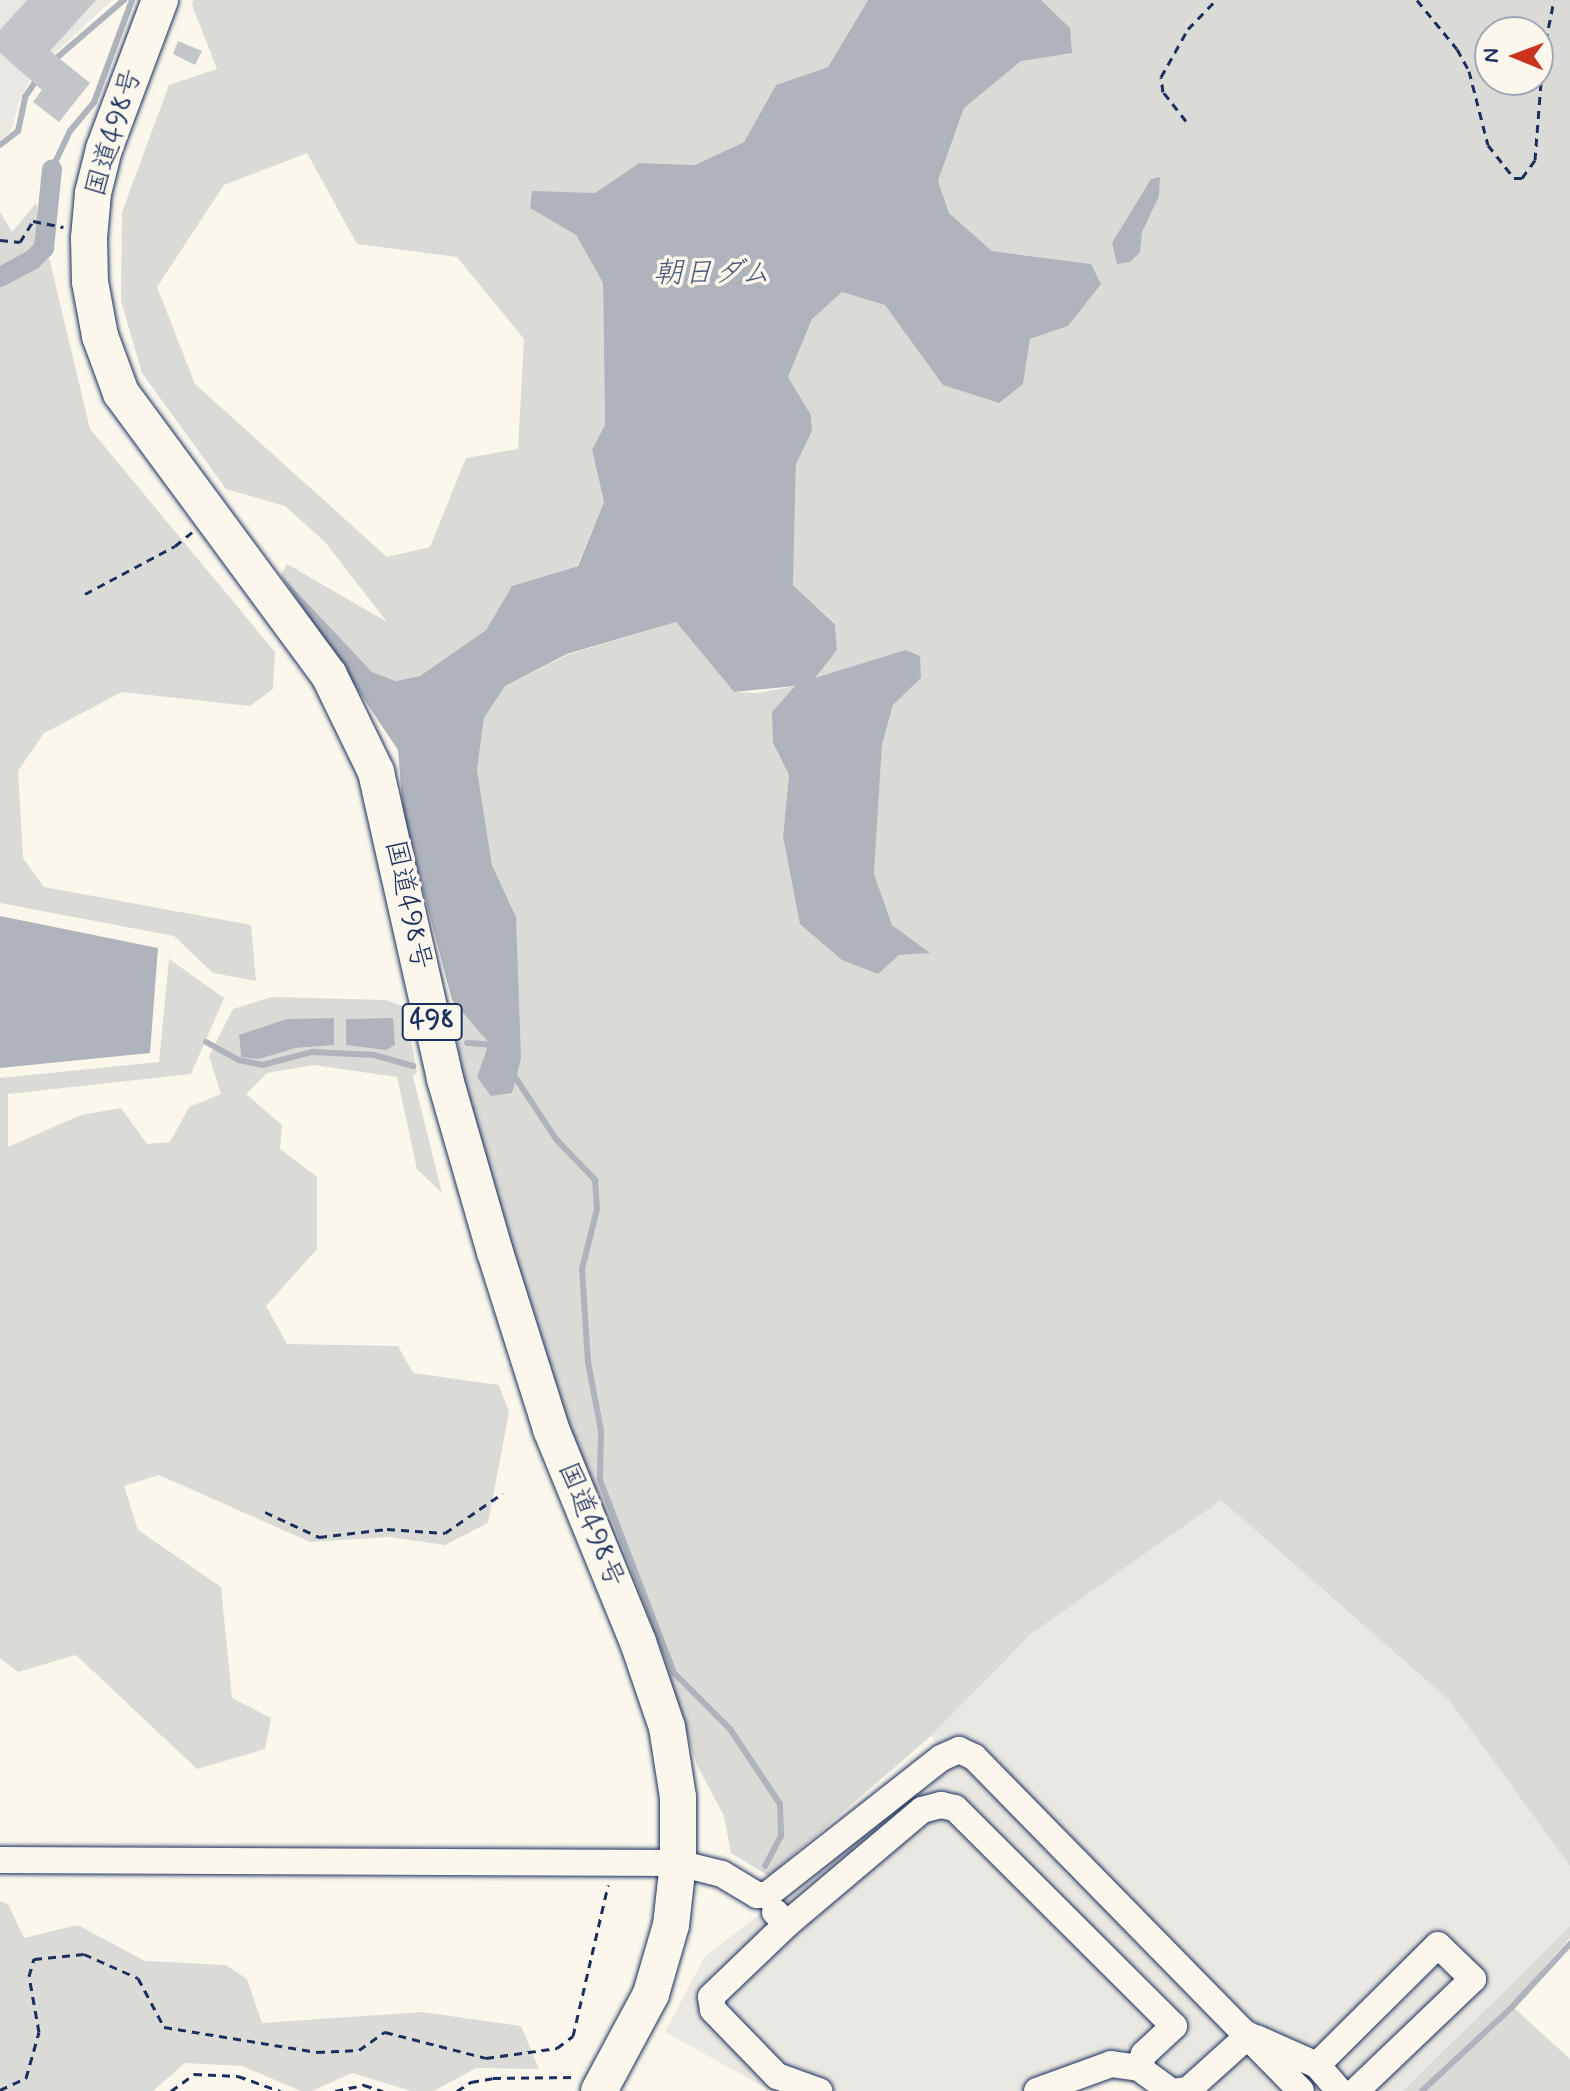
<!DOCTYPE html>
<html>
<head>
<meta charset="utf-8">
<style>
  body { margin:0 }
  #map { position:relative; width:1570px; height:2091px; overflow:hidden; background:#fbf7ec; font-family:Mynerve,"Klee One",sans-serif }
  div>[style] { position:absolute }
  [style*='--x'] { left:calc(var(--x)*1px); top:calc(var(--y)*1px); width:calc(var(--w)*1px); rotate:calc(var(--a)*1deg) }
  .built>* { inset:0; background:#eae8e2 }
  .green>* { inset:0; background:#dadad7 }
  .water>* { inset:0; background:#afb3bb }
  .stream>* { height:6px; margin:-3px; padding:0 3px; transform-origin:3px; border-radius:3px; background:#afb3bb }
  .canal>* { height:20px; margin:-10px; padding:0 10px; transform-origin:10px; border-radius:10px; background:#afb3bb }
  .building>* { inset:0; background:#c3c5c9 }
  .path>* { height:3px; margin-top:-1.5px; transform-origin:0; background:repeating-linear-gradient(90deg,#1b2f5e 0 8px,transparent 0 14px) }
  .roads { filter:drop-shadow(0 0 2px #1b2f5e) drop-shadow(0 0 2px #1b2f5e) }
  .minor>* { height:26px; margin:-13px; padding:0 13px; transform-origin:13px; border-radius:13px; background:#fbf7ec }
  .highway>* { height:36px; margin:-18px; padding:0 18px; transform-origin:18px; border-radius:18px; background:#fbf7ec }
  span { translate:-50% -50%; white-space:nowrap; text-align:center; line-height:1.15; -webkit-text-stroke:7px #fbf7ec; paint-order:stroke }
  .shield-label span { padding:2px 6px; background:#fbf7ec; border:2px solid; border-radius:6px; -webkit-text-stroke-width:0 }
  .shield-label { font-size:26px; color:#1b2f5e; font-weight:700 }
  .street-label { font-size:28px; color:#1b2f5e }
  .water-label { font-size:30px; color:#47577a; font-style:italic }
  .north { position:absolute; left:1474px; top:16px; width:80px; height:80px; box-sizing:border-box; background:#fbf7ec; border:2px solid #a1a7b3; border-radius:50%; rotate:271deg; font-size:22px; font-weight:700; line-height:32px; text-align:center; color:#1b2f5e }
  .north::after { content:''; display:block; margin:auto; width:28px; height:36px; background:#c8321e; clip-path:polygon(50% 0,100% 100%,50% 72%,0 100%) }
</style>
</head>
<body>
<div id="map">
  <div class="built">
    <i style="clip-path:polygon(0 0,112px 0,34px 73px,20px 99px,11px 131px,0 140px)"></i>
    <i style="clip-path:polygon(1221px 1500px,1449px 1700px,1570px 1866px,1570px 1926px,1403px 2091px,1150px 2091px,1140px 2084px,1090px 2079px,1065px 2091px,771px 2091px,665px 2032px,705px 1956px,947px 1772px,932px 1735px,1031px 1634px)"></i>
  </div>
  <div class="green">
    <i style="clip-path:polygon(evenodd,193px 0,868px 0,828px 67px,776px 85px,744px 142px,695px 165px,639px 163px,595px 193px,530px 208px,576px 235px,603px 283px,605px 426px,592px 450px,604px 502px,577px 566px,512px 586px,486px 630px,420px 676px,396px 681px,372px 672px,281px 575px,287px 564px,387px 622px,325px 542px,285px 506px,226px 489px,142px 373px,121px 301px,122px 212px,169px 85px,217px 69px,192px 5px,193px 0,307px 153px,357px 244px,457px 257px,524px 339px,518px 449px,466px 458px,430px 547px,387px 557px,195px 384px,157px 287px,224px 185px,307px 153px)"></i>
    <i style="clip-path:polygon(evenodd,1041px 0,1570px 0,1570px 1866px,1449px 1700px,1221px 1500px,1031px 1634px,932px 1735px,769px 1876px,731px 1853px,724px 1816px,697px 1765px,666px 1668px,562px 1418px,467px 1112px,452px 1000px,489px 1043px,491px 1096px,516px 917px,492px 865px,477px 770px,484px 718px,505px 686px,567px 655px,676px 622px,734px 692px,757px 693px,796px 686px,773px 743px,789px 775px,783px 836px,899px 955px,929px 953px,892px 925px,874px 874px,882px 745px,893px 705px,921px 678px,905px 650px,814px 679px,837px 650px,835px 623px,793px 585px,796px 464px,812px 430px,811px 415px,788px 377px,812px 319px,842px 291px,885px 305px,943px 384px,1023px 384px,1030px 339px,1068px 326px,1091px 264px,992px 251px,949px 213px,938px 181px,964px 108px,1021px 60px,1070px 28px,1041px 0,1490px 32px,1538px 32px,1538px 80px,1490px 80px,1490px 32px)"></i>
    <i style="clip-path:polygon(36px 203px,90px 429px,275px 652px,273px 689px,250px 706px,122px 692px,44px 733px,18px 771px,23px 858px,44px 887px,251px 925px,256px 981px,213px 973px,174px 936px,0 903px,0 212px,12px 232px)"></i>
    <i style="clip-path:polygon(evenodd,169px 959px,224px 998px,191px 1074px,8px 1094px,8px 1147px,81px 1115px,121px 1108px,147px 1144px,170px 1142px,189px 1107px,221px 1094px,209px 1056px,233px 1009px,272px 997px,386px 1000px,405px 1007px,417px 1072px,413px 1076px,442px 1193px,417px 1169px,397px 1077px,314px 1065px,267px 1073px,246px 1094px,282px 1125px,280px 1149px,317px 1177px,317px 1249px,266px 1306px,287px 1344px,398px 1346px,413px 1373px,499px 1385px,509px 1412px,488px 1523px,445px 1545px,389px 1537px,310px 1542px,159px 1475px,124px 1486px,138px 1530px,221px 1587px,232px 1698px,271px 1718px,265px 1749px,197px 1769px,76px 1655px,18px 1672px,0 1658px,0 1078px,159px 1062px,169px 959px,239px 1036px,239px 1035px,334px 1045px,296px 1048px,259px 1059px,241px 1056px,239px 1036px)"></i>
    <i style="clip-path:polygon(0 1901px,8px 1904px,24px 1938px,78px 1925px,145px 1961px,226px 1965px,247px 1979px,262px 2023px,422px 2012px,521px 2026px,539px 2069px,476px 2068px,434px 2091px,411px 2091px,352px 2073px,312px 2091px,301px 2091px,242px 2066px,185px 2063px,153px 2091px,0 2091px)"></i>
    <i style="clip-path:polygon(1570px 1926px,1570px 1938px,1511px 2005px,1570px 2059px,1570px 2091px,1403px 2091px)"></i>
  </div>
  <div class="water">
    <i style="clip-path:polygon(868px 0,1041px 0,1070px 28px,1072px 53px,1021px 61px,964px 108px,938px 181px,949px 213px,992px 251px,1091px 264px,1101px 284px,1068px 326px,1030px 339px,1023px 384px,999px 403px,943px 385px,885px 305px,842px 292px,812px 319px,788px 377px,811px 415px,812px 431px,796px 464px,793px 585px,835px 624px,837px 650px,815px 678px,905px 650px,920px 656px,921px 678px,893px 705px,882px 745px,874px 874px,892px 925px,930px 953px,899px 955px,878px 974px,842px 960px,800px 924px,783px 836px,789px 775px,773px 743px,772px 712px,795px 686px,734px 692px,676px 622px,567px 654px,505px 686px,484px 718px,477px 770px,492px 865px,516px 917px,521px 1059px,512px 1093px,491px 1096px,477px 1077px,489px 1043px,452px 1000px,403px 813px,398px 750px,281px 575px,372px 672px,396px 681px,420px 676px,486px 630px,512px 586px,578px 566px,604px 502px,592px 450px,605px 425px,603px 283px,576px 235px,530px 208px,532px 191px,595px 193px,639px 163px,695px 165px,744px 142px,776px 85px,828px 67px)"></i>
    <i style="clip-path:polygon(1160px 177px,1159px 196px,1142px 232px,1140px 252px,1130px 262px,1117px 264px,1112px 243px,1151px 179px)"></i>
    <i style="clip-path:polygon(0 916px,158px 948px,150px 1053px,0 1068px)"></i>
    <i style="clip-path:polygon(334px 1018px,334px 1045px,296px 1048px,259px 1059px,241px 1057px,239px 1035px,287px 1019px)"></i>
    <i style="clip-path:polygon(393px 1018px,395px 1045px,386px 1050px,346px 1045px,346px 1019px)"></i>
  </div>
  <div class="stream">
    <i style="--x:53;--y:61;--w:94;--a:-40.7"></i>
    <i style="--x:0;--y:145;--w:23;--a:-38"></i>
    <i style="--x:18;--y:131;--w:35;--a:-78"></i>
    <i style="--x:25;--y:97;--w:23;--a:-56"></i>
    <i style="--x:52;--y:169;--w:42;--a:-64.7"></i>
    <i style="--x:70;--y:131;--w:38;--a:-50"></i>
    <i style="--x:94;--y:102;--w:109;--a:-69.6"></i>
    <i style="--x:206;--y:1042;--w:38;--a:29"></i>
    <i style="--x:239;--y:1060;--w:24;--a:12"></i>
    <i style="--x:262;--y:1065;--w:52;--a:-14.6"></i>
    <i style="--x:312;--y:1052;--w:62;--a:2.8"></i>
    <i style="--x:374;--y:1055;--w:41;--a:15.8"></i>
    <i style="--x:467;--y:1043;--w:29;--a:4"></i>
    <i style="--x:513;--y:1074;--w:78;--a:56.5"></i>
    <i style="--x:556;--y:1139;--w:57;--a:46.4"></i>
    <i style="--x:595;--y:1180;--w:29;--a:86"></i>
    <i style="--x:597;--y:1209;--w:62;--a:104"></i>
    <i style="--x:582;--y:1269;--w:93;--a:86.3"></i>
    <i style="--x:588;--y:1362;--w:70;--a:79.3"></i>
    <i style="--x:601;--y:1431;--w:49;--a:91.2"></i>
    <i style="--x:600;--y:1480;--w:207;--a:69"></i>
    <i style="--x:674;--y:1673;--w:79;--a:45"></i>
    <i style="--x:730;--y:1729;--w:90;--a:56.3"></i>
    <i style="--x:780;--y:1804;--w:32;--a:88"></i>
    <i style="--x:781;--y:1836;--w:34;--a:118"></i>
    <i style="--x:1422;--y:2091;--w:123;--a:-43"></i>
    <i style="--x:1512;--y:2007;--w:86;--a:-47.4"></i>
  </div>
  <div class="canal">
    <i style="--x:0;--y:277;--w:36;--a:-28"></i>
    <i style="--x:32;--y:260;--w:17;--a:-45"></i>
    <i style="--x:44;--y:248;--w:79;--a:-84.2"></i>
  </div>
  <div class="building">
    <i style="clip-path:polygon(27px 0,96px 0,50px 51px,90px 83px,59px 122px,33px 102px,42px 90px,0 53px,0 30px)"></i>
    <i style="clip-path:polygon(178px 41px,202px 51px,195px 65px,173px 54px)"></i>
  </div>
  <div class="path">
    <i style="--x:1417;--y:0;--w:63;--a:50.8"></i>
    <i style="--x:1457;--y:49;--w:25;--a:61"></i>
    <i style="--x:1469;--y:71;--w:76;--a:75.6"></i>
    <i style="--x:1488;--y:145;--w:42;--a:51.8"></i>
    <i style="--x:1514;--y:178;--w:8;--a:0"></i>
    <i style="--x:1522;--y:178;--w:22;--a:-54"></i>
    <i style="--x:1535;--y:160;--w:105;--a:-85.6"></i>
    <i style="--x:1543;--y:55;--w:56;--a:-78.7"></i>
    <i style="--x:1186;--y:121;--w:37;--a:-128"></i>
    <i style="--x:1163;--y:92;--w:15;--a:-98"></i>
    <i style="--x:1161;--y:77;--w:55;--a:-60.6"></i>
    <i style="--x:1188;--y:29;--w:40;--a:-46"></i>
    <i style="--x:0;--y:240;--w:20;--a:6"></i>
    <i style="--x:20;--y:242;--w:25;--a:-58"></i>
    <i style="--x:33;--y:221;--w:31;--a:11"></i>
    <i style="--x:85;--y:594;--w:102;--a:-28.1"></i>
    <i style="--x:175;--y:546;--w:22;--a:-39"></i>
    <i style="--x:265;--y:1512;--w:60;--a:24.8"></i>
    <i style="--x:319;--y:1537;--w:68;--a:-6.7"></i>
    <i style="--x:387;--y:1529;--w:58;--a:3.9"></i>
    <i style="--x:445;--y:1533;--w:70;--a:-34.6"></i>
    <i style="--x:0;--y:2090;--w:29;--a:-25"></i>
    <i style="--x:26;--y:2078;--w:48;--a:-74.2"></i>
    <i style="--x:39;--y:2032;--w:57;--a:-100.1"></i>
    <i style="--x:29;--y:1976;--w:18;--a:-74"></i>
    <i style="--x:34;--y:1959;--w:50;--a:-5.7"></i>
    <i style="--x:84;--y:1954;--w:59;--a:24"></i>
    <i style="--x:138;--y:1978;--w:55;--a:62"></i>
    <i style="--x:164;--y:2027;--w:155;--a:9.3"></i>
    <i style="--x:317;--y:2052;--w:42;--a:-2.7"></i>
    <i style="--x:359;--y:2050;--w:32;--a:-35"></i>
    <i style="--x:385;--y:2032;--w:104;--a:14.4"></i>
    <i style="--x:486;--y:2058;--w:72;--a:-8"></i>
    <i style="--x:557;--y:2048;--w:20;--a:-37"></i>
    <i style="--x:573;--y:2036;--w:155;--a:-76.9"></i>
    <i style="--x:171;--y:2091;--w:29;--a:-36"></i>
    <i style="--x:194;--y:2074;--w:44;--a:2.6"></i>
    <i style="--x:238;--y:2076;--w:45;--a:19.7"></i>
    <i style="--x:335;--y:2091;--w:30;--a:-12"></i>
    <i style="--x:364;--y:2085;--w:20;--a:18"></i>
    <i style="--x:457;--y:2091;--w:17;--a:-33"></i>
    <i style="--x:471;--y:2082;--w:22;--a:-10"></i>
    <i style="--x:493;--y:2078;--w:83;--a:-0.7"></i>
  </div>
  <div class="roads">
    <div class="minor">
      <i style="--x:0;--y:1860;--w:678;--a:0.25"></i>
      <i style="--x:678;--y:1863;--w:45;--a:14"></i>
      <i style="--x:722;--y:1874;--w:41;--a:31"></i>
      <i style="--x:757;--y:1895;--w:10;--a:0"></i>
      <i style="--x:767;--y:1895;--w:221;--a:-38.2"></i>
      <i style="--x:941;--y:1758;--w:20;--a:-24"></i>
      <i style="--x:959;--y:1750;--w:17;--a:25"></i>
      <i style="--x:974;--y:1757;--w:467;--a:45.6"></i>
      <i style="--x:775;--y:1912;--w:17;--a:45"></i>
      <i style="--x:787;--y:1924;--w:105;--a:136.2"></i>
      <i style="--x:711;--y:1997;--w:13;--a:81"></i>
      <i style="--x:713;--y:2010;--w:92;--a:45.9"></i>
      <i style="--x:777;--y:2076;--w:45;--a:19.7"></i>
      <i style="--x:787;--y:1924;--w:177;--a:-40.2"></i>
      <i style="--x:922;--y:1810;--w:20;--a:-15"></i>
      <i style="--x:941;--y:1805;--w:14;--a:12"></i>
      <i style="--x:955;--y:1808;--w:309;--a:44.9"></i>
      <i style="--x:1174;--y:2026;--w:41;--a:137"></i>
      <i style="--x:1144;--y:2054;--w:15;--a:110"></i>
      <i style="--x:1256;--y:2038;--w:67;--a:23.9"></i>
      <i style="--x:1317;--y:2065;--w:35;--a:49"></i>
      <i style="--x:1317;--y:2065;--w:170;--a:-44.8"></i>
      <i style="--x:1438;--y:1945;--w:49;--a:44.2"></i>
      <i style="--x:1473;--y:1979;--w:162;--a:136.3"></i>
      <i style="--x:1037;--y:2091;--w:79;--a:-20"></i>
      <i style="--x:1111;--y:2064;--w:28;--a:8"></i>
      <i style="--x:1139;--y:2068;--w:39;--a:36"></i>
      <i style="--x:1180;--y:2091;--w:8;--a:-7"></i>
      <i style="--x:1188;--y:2090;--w:82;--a:-42"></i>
    </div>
    <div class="highway">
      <i style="--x:160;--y:0;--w:159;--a:110.6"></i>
      <i style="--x:104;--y:149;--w:45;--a:104"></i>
      <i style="--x:93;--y:193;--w:45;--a:95.1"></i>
      <i style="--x:89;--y:238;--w:44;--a:88.7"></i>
      <i style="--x:90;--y:282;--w:55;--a:79.5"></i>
      <i style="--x:100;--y:336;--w:61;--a:69.8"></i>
      <i style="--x:121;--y:393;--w:350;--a:53.6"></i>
      <i style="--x:329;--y:675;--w:108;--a:64.1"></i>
      <i style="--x:376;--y:772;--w:315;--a:77.3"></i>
      <i style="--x:445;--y:1079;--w:180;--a:73.9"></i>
      <i style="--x:495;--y:1252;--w:186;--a:72.4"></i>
      <i style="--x:551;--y:1429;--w:230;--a:67.8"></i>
      <i style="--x:638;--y:1642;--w:90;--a:71.2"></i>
      <i style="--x:667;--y:1727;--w:71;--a:81.1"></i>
      <i style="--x:678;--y:1797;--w:66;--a:90"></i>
      <i style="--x:678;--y:1863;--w:62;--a:96.4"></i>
      <i style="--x:671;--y:1925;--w:72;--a:106.2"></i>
      <i style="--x:651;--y:1994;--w:110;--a:118.2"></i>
    </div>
  </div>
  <div class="shield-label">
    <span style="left:432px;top:1022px">498</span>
  </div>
  <div class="street-label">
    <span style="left:115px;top:133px;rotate:-73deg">国道498号</span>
    <span style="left:407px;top:905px;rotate:78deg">国道498号</span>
    <span style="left:590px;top:1525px;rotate:68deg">国道498号</span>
  </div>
  <div class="water-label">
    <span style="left:712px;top:274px">朝日ダム</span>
  </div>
  <div class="north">N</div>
</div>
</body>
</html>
